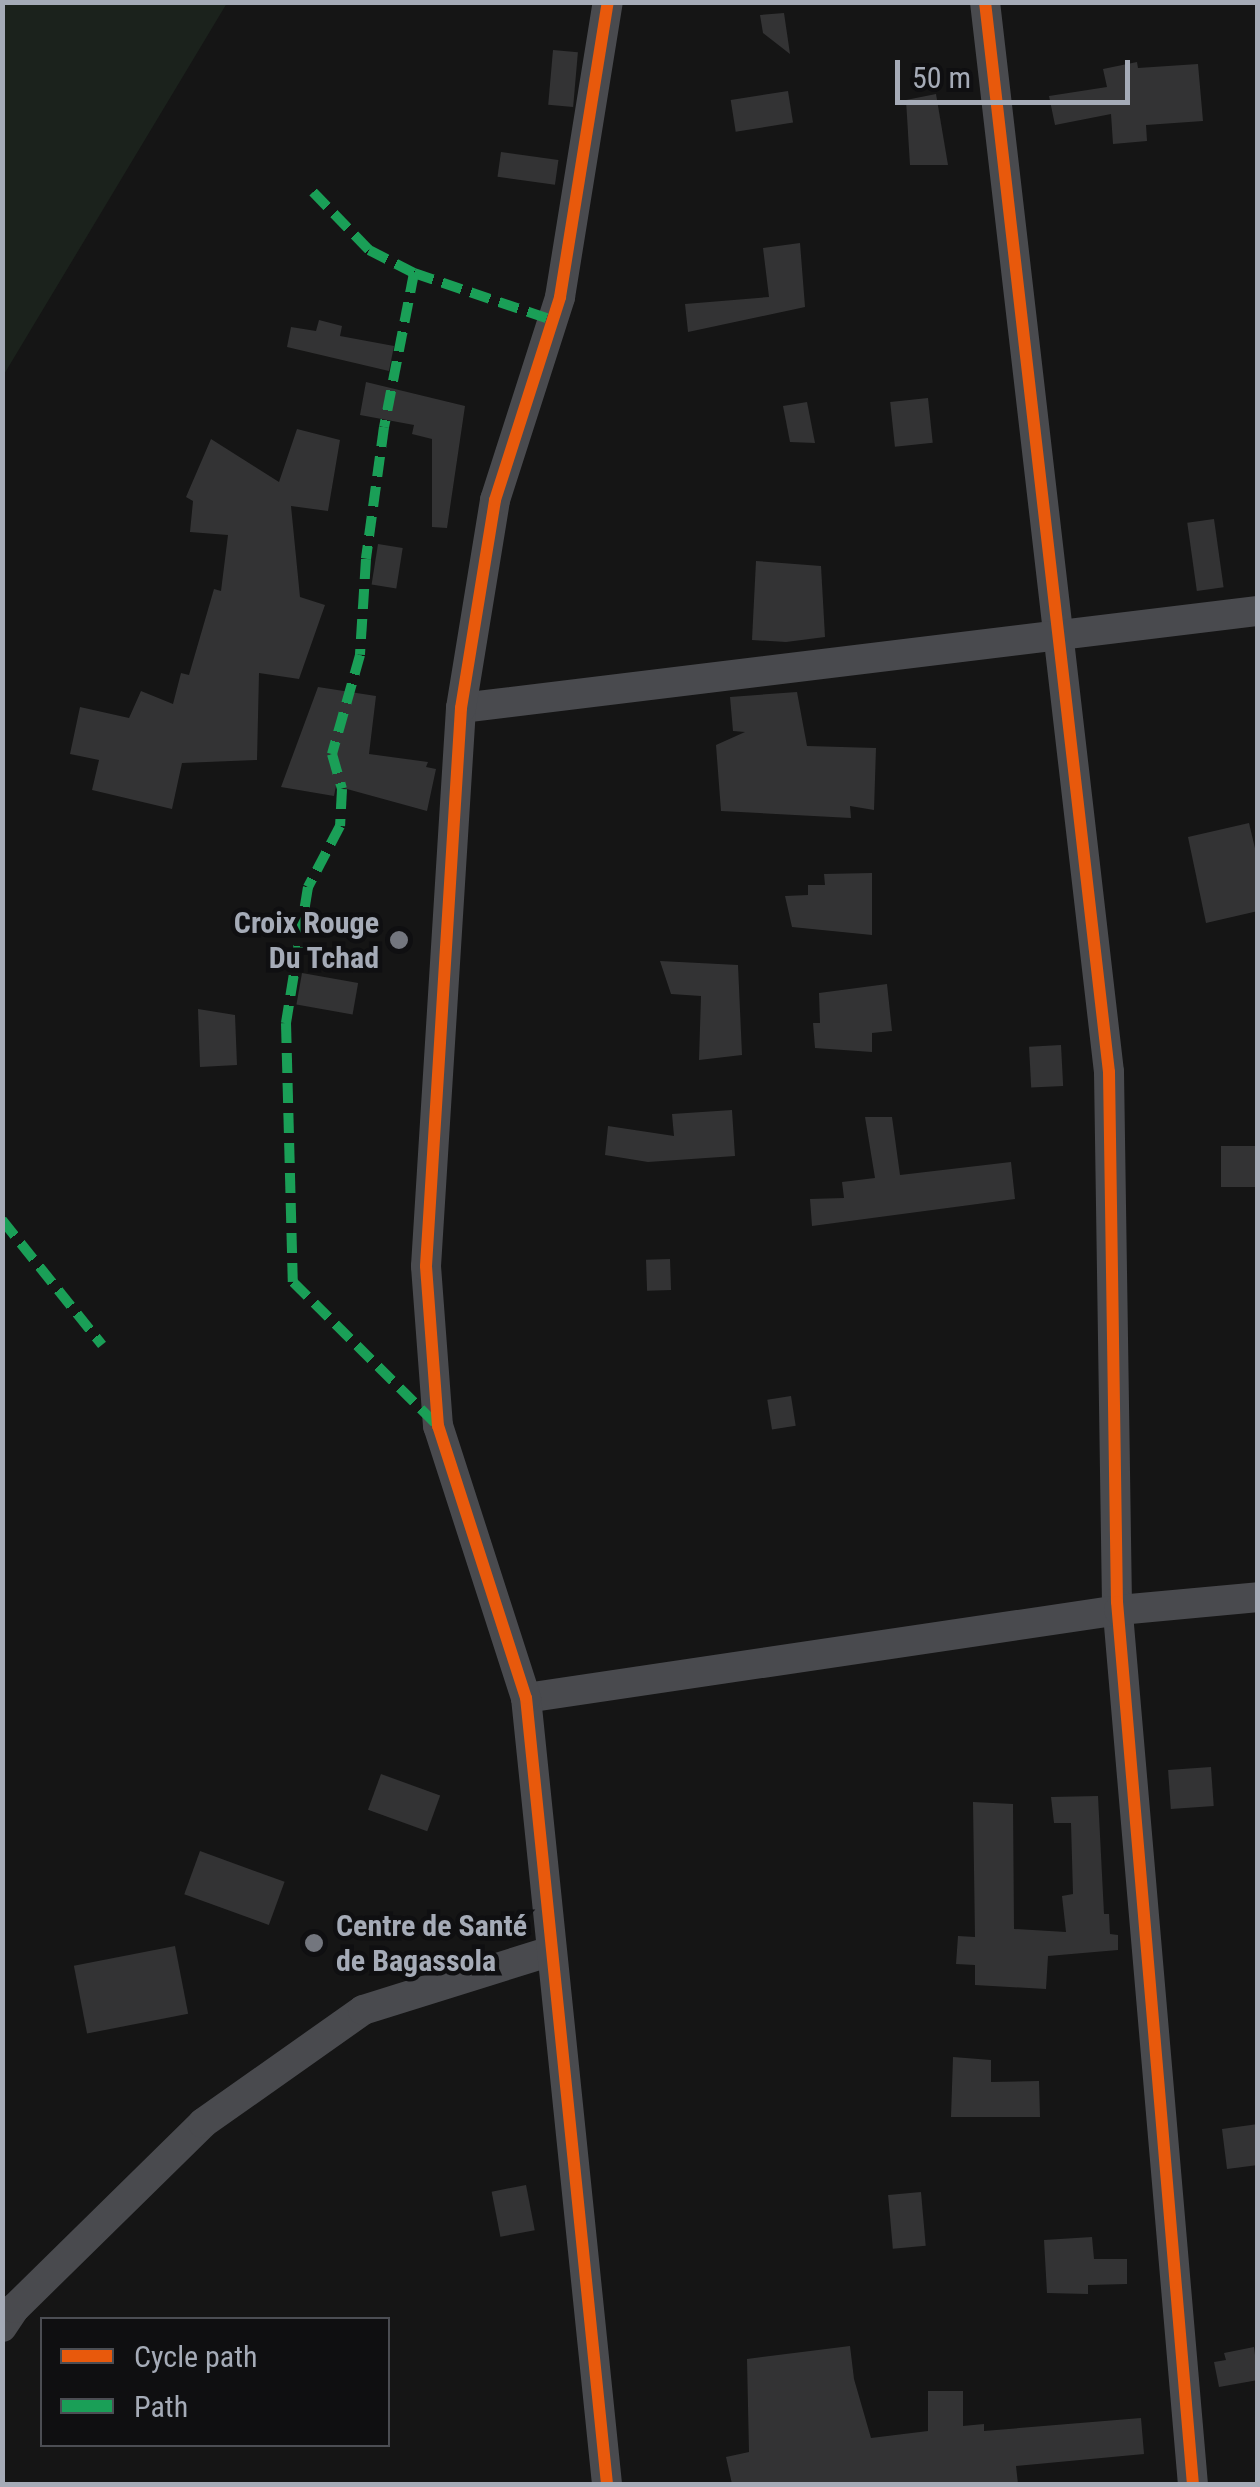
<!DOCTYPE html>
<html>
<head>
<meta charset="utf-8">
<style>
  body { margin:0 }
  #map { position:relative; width:1260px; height:2487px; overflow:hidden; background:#151515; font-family:"Roboto Condensed",sans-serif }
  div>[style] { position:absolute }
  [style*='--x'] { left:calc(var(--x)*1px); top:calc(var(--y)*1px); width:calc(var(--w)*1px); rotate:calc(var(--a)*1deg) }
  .green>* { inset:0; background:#1b221c }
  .building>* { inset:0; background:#333334; transform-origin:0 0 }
  .street>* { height:30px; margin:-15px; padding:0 15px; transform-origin:15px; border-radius:15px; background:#494a4e }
  .quiet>* { height:10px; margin-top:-5px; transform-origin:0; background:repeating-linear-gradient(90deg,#1a9f57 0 20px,transparent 0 30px) }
  .cycleway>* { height:12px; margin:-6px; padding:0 6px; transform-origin:6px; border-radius:6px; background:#e8590c }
  .dots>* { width:28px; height:28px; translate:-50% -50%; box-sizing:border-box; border:5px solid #0f0f11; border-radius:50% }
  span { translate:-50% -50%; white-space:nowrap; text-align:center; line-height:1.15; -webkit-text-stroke:9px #0f0f11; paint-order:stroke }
  .poi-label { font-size:30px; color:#a5abb7; font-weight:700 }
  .right { translate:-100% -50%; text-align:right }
  .left { translate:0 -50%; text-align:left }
  .frame { position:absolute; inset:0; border:5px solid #a5abb7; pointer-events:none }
  .legend { position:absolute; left:40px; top:2317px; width:350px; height:130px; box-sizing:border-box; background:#0f0f11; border:2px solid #4b4d53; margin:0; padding:12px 18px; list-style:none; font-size:30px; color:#a5abb7 }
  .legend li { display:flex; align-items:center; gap:20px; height:50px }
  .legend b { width:50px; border:2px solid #4b4d53 }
  .scale { position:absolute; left:895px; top:60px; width:235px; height:45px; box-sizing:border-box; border:5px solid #a5abb7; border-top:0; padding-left:12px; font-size:30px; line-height:35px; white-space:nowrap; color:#a5abb7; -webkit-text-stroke:8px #0f0f11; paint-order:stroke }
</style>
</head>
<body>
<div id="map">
  <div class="green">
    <i style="clip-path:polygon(3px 2px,227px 3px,3px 376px,2px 3px)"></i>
  </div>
  <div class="building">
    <i style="clip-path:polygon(784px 13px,790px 54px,763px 33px,760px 15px)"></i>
    <i style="left:553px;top:50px;width:25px;height:55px;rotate:5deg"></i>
    <i style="clip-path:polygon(1137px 62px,1138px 68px,1198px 64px,1203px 121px,1146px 125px,1147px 141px,1113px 144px,1111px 114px,1055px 125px,1049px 96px,1107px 87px,1103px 69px)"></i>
    <i style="left:788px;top:91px;width:32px;height:58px;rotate:81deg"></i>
    <i style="clip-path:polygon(936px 94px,948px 165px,910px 165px,906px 100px)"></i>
    <i style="left:501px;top:152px;width:58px;height:25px;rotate:8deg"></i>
    <i style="clip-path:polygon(800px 243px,805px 307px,688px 332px,685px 304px,769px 297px,763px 248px)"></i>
    <i style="clip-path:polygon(319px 320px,342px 326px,340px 336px,394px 346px,389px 371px,287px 347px,291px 327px,316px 331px)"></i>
    <i style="clip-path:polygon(366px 382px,465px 406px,447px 528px,432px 527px,432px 439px,412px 434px,414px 425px,360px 415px)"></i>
    <i style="left:928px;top:398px;width:45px;height:38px;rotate:84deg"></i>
    <i style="clip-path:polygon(807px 402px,815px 443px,790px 442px,783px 406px)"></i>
    <i style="clip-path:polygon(297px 429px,340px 440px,328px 511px,291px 506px,300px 597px,325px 605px,299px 679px,259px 673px,257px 760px,182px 763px,172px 809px,92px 790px,99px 760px,70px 754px,80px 707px,129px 718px,141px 691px,173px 704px,181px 673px,189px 675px,214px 589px,221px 591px,228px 535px,190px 532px,193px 501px,186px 497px,211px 439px,279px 482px)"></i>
    <i style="left:1214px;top:519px;width:69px;height:27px;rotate:82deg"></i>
    <i style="left:378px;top:544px;width:25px;height:41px;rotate:9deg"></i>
    <i style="clip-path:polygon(756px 561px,821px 566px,825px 637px,786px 642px,752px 640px)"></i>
    <i style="clip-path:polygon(318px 687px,376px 696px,369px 754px,428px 762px,426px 767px,436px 769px,427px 811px,336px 786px,334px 796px,281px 787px)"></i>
    <i style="clip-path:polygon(797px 692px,807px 746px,876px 748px,874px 810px,850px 806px,851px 818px,721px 811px,716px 745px,745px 732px,733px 731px,730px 697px)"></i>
    <i style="clip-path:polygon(1249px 823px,1258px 861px,1258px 911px,1206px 923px,1188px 837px)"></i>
    <i style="clip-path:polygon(872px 873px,872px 935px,792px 927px,785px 896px,808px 895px,808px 885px,825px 885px,824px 874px)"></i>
    <i style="clip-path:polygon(660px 961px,738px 965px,742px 1055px,699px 1060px,701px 996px,671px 994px)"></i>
    <i style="left:302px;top:973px;width:57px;height:32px;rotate:10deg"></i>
    <i style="clip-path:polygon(887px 984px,892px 1031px,872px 1033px,872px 1052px,815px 1048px,813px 1023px,820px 1023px,819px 993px)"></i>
    <i style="clip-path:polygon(198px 1009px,235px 1015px,237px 1065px,200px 1067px)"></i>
    <i style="left:1061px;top:1045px;width:41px;height:32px;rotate:87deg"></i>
    <i style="clip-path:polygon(732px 1110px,735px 1156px,648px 1162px,605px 1155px,608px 1126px,674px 1136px,672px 1114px)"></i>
    <i style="clip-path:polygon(865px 1117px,892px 1117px,900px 1175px,1011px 1162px,1015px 1199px,812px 1226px,810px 1199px,844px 1198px,842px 1182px,875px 1178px)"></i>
    <i style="left:1258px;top:1146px;width:41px;height:37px;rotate:90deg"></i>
    <i style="left:670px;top:1259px;width:31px;height:24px;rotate:88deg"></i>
    <i style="left:791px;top:1396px;width:30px;height:24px;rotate:81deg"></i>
    <i style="left:1211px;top:1767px;width:39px;height:43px;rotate:86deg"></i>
    <i style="left:381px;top:1774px;width:63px;height:38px;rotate:20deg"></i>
    <i style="clip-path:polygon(1098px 1796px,1104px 1914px,1109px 1914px,1110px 1934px,1118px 1935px,1118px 1950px,1048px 1956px,1046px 1989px,975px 1985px,975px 1965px,956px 1964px,958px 1936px,975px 1937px,973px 1802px,1013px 1804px,1014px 1929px,1066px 1932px,1062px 1896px,1073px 1894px,1071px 1823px,1054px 1823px,1051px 1797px)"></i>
    <i style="left:200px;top:1851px;width:90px;height:46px;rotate:20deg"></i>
    <i style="left:175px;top:1946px;width:69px;height:103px;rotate:79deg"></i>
    <i style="clip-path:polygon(953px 2057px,991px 2060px,991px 2082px,1039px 2081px,1040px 2117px,951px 2117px)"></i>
    <i style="clip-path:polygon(1258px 2124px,1258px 2165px,1227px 2169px,1222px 2129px)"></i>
    <i style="left:526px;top:2185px;width:46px;height:35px;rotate:79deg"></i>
    <i style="left:921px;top:2192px;width:54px;height:33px;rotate:85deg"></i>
    <i style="clip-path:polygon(1092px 2237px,1094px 2259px,1127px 2259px,1127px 2284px,1088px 2285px,1088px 2294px,1047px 2293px,1044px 2240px)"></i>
    <i style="clip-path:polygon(850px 2346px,854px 2379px,871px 2438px,928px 2431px,928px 2391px,963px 2391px,963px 2426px,984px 2424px,984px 2431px,1141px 2418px,1144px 2454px,1016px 2466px,1018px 2484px,732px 2484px,726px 2457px,749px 2452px,747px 2359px)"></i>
    <i style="clip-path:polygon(1254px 2347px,1258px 2380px,1219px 2387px,1214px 2362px,1226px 2360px,1224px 2353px)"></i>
  </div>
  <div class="street">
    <i style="--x:985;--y:2;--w:1077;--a:83.39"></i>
    <i style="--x:1109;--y:1072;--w:530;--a:89.14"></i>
    <i style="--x:1117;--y:1602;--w:885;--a:85.08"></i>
    <i style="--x:461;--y:708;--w:803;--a:-6.94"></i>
    <i style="--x:526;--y:1698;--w:599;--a:-8.44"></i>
    <i style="--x:1119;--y:1610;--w:140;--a:-5.3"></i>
    <i style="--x:2;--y:2327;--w:23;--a:-56"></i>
    <i style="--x:15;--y:2308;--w:264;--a:-44.5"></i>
    <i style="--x:203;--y:2123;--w:196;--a:-35.2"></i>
    <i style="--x:363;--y:2010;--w:197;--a:-17.4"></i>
    <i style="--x:607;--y:2484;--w:790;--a:-95.88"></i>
    <i style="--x:526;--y:1698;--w:286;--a:-107.9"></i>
    <i style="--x:438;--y:1426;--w:160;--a:-94.3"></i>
    <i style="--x:426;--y:1266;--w:559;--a:-86.41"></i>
    <i style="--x:461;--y:708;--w:211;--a:-80.7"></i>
    <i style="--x:495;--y:500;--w:213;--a:-72.2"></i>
    <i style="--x:560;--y:297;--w:299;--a:-80.8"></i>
  </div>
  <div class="quiet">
    <i style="--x:313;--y:192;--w:81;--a:46"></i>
    <i style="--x:369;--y:250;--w:51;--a:27.1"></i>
    <i style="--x:414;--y:273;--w:146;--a:18.8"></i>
    <i style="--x:414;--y:273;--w:157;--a:101"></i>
    <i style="--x:384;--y:427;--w:133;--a:97.8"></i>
    <i style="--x:366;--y:559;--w:96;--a:93.6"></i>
    <i style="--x:360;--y:655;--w:103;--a:105.8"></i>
    <i style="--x:332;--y:754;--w:36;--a:74"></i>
    <i style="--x:342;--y:789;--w:37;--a:93"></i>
    <i style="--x:340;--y:826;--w:69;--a:117.7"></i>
    <i style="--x:308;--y:887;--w:138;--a:99.2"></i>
    <i style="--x:286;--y:1023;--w:259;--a:88.5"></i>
    <i style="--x:293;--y:1282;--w:204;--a:44.8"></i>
    <i style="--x:2;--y:1220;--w:160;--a:51.3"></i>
  </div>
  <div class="cycleway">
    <i style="--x:985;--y:2;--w:1077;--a:83.39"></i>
    <i style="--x:1109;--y:1072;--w:530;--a:89.14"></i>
    <i style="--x:1117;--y:1602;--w:885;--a:85.08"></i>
    <i style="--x:607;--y:2484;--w:790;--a:-95.88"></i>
    <i style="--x:526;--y:1698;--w:286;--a:-107.9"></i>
    <i style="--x:438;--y:1426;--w:160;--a:-94.3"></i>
    <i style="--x:426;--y:1266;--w:559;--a:-86.41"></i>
    <i style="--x:461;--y:708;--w:211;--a:-80.7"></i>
    <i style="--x:495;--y:500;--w:213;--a:-72.2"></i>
    <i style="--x:560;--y:297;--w:299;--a:-80.8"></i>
  </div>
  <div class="dots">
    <i style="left:399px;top:940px;background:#73767e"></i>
    <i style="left:314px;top:1943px;background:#73767e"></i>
  </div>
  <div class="poi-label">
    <span class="right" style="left:379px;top:940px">Croix Rouge<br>Du Tchad</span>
    <span class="left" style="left:336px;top:1943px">Centre de Santé<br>de Bagassola</span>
  </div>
  <div class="frame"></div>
  <ul class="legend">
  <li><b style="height:12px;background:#e8590c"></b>Cycle path</li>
  <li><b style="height:12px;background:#1a9f57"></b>Path</li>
  </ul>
  <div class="scale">50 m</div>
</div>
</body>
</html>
